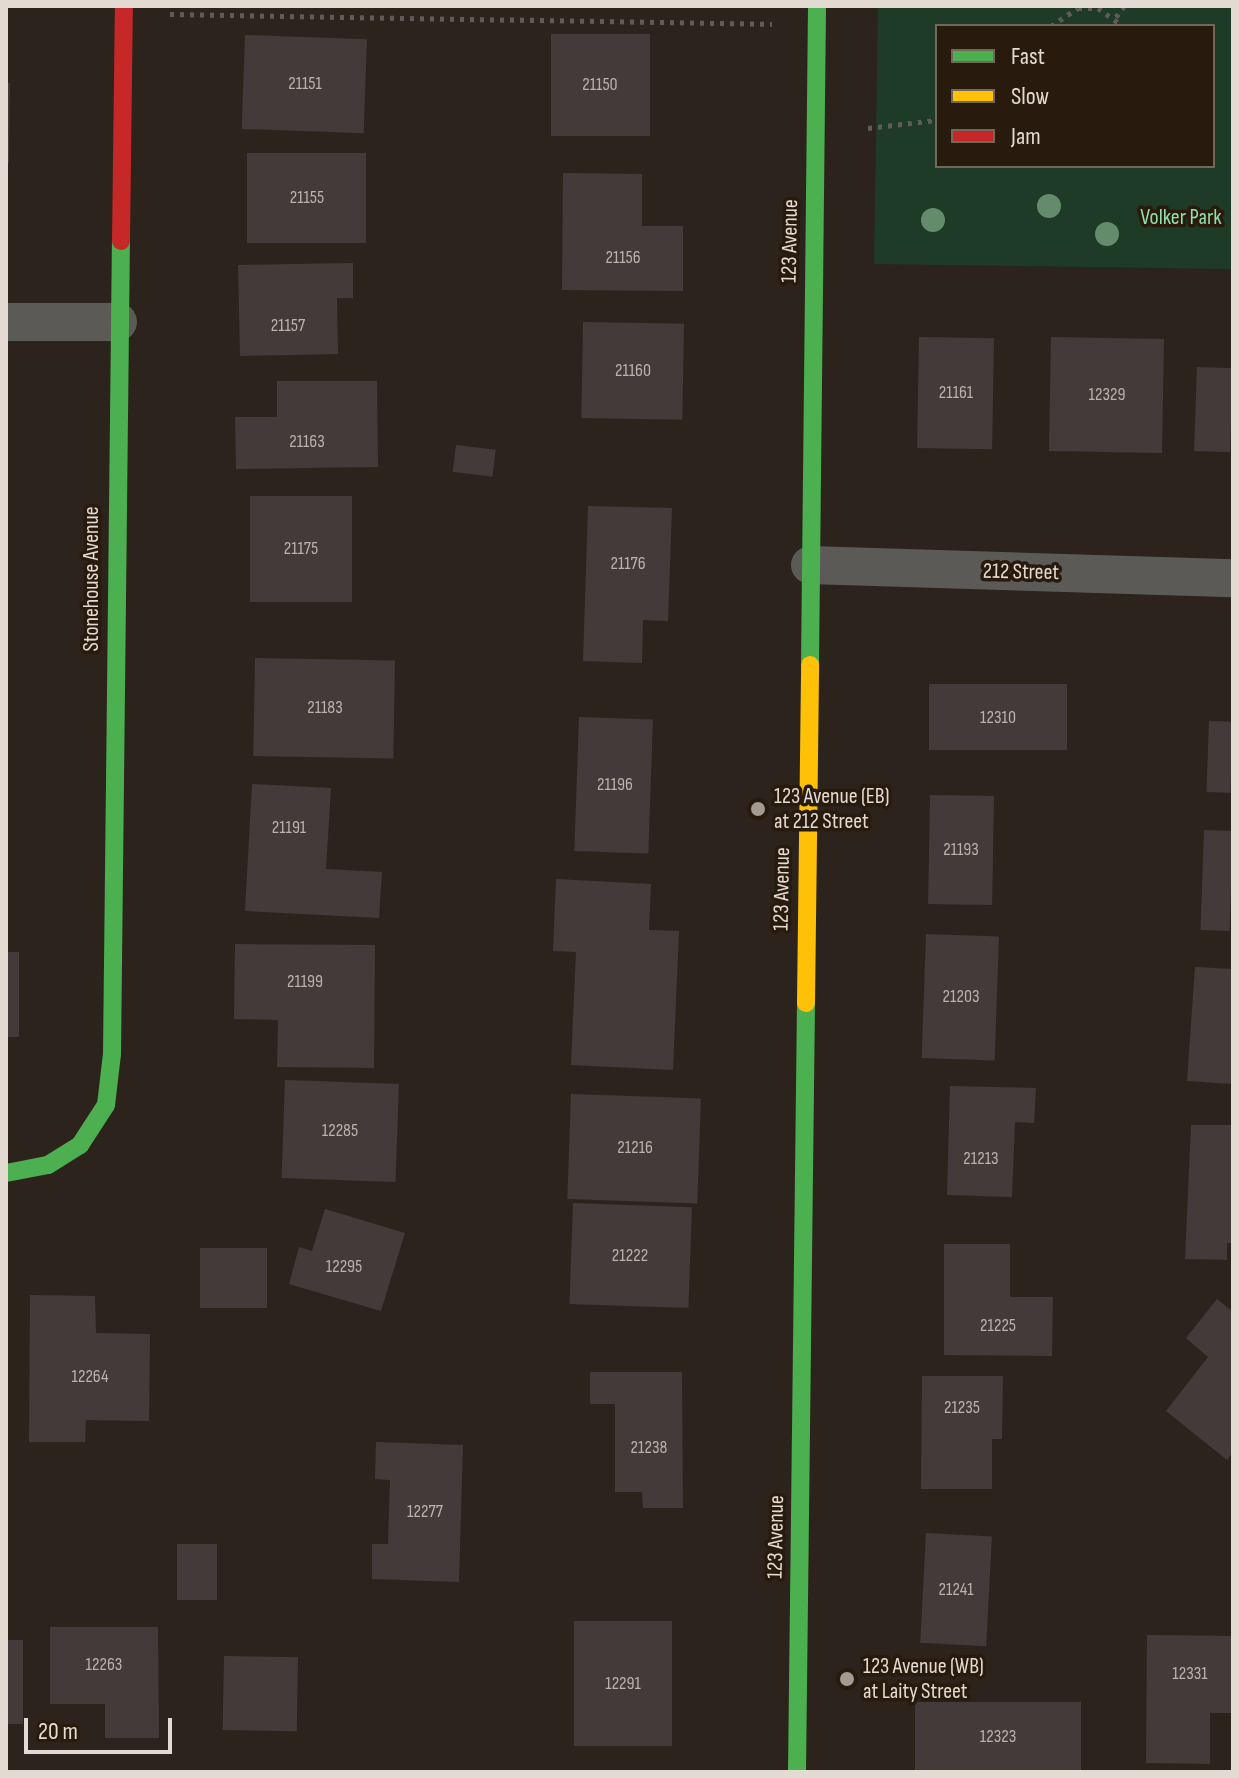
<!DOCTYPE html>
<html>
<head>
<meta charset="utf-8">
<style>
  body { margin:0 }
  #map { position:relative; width:1239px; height:1778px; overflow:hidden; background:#2c241c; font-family:"Sofia Sans Condensed",sans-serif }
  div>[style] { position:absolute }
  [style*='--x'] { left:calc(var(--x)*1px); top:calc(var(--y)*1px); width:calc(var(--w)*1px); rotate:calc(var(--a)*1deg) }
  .green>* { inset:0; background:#1e3b27 }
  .building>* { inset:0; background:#423b3a; transform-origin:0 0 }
  .path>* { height:5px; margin-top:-2.5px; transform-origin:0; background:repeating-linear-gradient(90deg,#605b58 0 4px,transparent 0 10px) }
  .street>* { height:38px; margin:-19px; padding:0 19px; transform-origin:19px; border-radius:19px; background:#5c5a57 }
  .fast>* { height:18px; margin:-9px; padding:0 9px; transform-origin:9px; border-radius:9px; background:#4caf50 }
  .slow>* { height:18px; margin:-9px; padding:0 9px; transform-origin:9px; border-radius:9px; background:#ffc107 }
  .jam>* { height:18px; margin:-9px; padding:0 9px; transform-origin:9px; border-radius:9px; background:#c62828 }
  .trees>* { width:24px; height:24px; margin:-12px; border-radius:50%; background:#648b6b }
  .dots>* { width:22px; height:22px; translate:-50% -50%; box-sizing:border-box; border:4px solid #281b0d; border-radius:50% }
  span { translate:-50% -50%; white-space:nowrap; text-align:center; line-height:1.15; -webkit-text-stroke:7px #281b0d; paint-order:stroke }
  .number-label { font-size:18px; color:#bbb2ab }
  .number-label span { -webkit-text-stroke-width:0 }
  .park-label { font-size:22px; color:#91dfab }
  .street-label { font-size:22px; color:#e3dad1 }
  .poi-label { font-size:22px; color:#e3dad1 }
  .left { translate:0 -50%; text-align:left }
  .frame { position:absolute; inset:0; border:8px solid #e3dad1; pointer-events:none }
  .legend { position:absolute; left:935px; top:24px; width:280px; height:144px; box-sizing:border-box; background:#281b0d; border:2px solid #73675b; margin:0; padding:10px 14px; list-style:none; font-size:24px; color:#e3dad1 }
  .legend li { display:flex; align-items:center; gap:16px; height:40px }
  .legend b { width:40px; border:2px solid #73675b }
  .scale { position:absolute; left:24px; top:1718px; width:148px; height:36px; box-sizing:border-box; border:4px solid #e3dad1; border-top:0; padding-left:10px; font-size:24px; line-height:28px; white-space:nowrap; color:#e3dad1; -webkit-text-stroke:6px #281b0d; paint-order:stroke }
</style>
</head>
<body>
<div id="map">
  <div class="green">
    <i style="clip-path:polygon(evenodd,878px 6px,1233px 6px,1233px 269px,874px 264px,878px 6px,937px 26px,1213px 26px,1213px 166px,937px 166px,937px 26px)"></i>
  </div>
  <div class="building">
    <i style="left:650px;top:34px;width:102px;height:99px;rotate:90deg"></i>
    <i style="left:245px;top:35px;width:122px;height:94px;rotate:2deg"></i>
    <i style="clip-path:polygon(6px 83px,10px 83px,9px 163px,6px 163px)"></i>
    <i style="left:247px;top:153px;width:119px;height:90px"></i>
    <i style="clip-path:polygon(563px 173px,642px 174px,642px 226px,683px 226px,683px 291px,562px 290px)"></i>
    <i style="clip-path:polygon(353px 263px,353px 298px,337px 298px,338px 354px,240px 356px,238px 265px)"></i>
    <i style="left:583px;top:322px;width:101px;height:96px;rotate:1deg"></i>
    <i style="left:919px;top:337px;width:75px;height:111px;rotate:1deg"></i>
    <i style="left:1051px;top:337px;width:113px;height:114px;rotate:1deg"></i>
    <i style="left:1197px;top:367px;width:36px;height:84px;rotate:2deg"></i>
    <i style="clip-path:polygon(277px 381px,377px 381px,378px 467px,236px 469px,235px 417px,277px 417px)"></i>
    <i style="left:456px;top:445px;width:40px;height:27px;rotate:7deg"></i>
    <i style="left:250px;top:496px;width:102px;height:106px"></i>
    <i style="clip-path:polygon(588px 506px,672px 508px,668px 621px,643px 620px,642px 663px,583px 661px)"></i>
    <i style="left:255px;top:658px;width:140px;height:98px;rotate:1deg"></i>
    <i style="left:1067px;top:684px;width:66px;height:138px;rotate:90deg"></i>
    <i style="left:579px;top:717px;width:74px;height:134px;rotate:2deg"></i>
    <i style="left:1209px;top:721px;width:24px;height:71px;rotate:2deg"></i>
    <i style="clip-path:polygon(252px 784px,331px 788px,326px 869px,382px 872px,379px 918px,245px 911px)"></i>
    <i style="left:930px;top:795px;width:64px;height:109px;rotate:1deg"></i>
    <i style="left:1204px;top:830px;width:29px;height:100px;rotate:2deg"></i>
    <i style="clip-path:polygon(556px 879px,651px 884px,649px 930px,679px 931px,673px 1070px,571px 1065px,576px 952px,553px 951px)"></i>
    <i style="left:926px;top:934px;width:73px;height:124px;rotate:2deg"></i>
    <i style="clip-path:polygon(235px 944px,375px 945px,374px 1068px,277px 1067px,278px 1020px,234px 1019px)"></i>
    <i style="left:6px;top:952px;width:13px;height:85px"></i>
    <i style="clip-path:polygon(1195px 967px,1233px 969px,1233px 1084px,1187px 1081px)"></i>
    <i style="left:285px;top:1080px;width:114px;height:98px;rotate:2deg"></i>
    <i style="clip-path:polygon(950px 1086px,1036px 1088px,1034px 1123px,1015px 1122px,1012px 1197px,947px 1195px)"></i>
    <i style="left:571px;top:1094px;width:130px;height:105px;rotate:2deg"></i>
    <i style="clip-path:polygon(1191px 1125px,1233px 1125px,1233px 1243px,1227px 1243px,1227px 1260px,1185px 1259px)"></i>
    <i style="left:573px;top:1203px;width:119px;height:101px;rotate:2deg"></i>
    <i style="clip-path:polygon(325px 1209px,405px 1233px,381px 1311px,289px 1284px,299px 1247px,312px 1251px)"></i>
    <i style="clip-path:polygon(944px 1244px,1010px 1244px,1010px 1297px,1053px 1297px,1052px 1356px,944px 1355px)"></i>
    <i style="left:200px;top:1248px;width:67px;height:60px"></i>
    <i style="clip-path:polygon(30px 1295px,95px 1296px,96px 1333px,150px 1334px,149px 1421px,86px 1420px,85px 1442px,29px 1442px)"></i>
    <i style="clip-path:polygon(1217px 1299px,1233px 1312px,1233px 1452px,1227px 1460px,1166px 1411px,1208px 1357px,1186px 1338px)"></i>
    <i style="clip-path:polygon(590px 1372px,682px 1372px,683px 1508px,643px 1508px,642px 1492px,615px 1492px,615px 1404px,590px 1404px)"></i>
    <i style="clip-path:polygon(922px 1376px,1003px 1376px,1002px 1439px,992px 1439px,992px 1489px,921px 1489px)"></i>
    <i style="clip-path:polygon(376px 1442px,463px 1445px,459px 1582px,372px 1579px,372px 1544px,388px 1544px,390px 1480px,375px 1479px)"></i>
    <i style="left:926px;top:1533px;width:66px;height:110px;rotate:3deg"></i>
    <i style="left:177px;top:1544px;width:40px;height:56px"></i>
    <i style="left:574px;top:1621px;width:98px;height:125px"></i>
    <i style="clip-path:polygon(50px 1627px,158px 1627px,159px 1738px,105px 1738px,105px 1704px,50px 1704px)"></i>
    <i style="clip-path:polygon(1147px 1635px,1233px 1636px,1233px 1713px,1210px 1713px,1210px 1764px,1146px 1763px)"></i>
    <i style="left:6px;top:1640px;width:17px;height:84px"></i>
    <i style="left:224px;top:1656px;width:74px;height:74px;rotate:1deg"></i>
    <i style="left:915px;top:1702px;width:166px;height:70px"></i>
  </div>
  <div class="path">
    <i style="--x:170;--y:14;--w:602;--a:0.95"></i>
    <i style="--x:1116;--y:17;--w:14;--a:-54"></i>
    <i style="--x:1051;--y:26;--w:32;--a:-34"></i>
    <i style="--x:1078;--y:8;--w:20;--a:0"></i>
    <i style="--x:1098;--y:8;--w:31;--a:36"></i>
    <i style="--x:868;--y:128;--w:69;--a:-6.6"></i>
  </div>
  <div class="street">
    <i style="--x:6;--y:322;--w:112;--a:0"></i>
    <i style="--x:810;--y:565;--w:423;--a:1.8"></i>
  </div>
  <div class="fast">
    <i style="--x:810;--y:665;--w:659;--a:-89.39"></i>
    <i style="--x:6;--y:1173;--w:43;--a:-10.8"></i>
    <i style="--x:48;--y:1165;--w:38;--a:-32"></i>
    <i style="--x:80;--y:1145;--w:48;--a:-57"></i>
    <i style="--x:106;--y:1105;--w:51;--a:-83.3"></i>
    <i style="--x:112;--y:1054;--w:813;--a:-89.37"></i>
    <i style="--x:797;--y:1772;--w:769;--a:-89.33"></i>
  </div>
  <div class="slow">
    <i style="--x:806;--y:1003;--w:338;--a:-89.3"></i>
  </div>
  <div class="jam">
    <i style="--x:121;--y:241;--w:235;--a:-89.3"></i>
  </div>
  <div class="trees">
    <i style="left:1049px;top:206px"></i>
    <i style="left:933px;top:220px"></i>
    <i style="left:1107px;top:234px"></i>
  </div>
  <div class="dots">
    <i style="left:758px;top:809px;background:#a39a92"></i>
    <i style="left:847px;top:1679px;background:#a39a92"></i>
  </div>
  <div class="number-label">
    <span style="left:305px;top:84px">21151</span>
    <span style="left:600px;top:85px">21150</span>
    <span style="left:307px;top:198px">21155</span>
    <span style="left:623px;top:258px">21156</span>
    <span style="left:288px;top:326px">21157</span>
    <span style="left:633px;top:371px">21160</span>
    <span style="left:956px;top:393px">21161</span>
    <span style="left:1107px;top:395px">12329</span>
    <span style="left:307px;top:442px">21163</span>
    <span style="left:301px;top:549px">21175</span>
    <span style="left:628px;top:564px">21176</span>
    <span style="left:325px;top:708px">21183</span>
    <span style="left:998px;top:718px">12310</span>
    <span style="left:615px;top:785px">21196</span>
    <span style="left:289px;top:828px">21191</span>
    <span style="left:961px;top:850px">21193</span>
    <span style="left:305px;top:982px">21199</span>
    <span style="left:961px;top:997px">21203</span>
    <span style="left:340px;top:1131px">12285</span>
    <span style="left:635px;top:1148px">21216</span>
    <span style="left:981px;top:1159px">21213</span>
    <span style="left:630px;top:1256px">21222</span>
    <span style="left:344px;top:1267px">12295</span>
    <span style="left:998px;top:1326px">21225</span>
    <span style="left:90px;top:1377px">12264</span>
    <span style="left:962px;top:1408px">21235</span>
    <span style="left:649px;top:1448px">21238</span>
    <span style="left:425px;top:1512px">12277</span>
    <span style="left:956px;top:1590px">21241</span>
    <span style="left:104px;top:1665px">12263</span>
    <span style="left:1190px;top:1674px">12331</span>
    <span style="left:623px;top:1684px">12291</span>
    <span style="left:998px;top:1737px">12323</span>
  </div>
  <div class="park-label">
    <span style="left:1181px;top:218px">Volker Park</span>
  </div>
  <div class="street-label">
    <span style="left:790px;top:241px;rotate:-89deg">123 Avenue</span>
    <span style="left:1021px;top:572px;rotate:1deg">212 Street</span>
    <span style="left:92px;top:579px;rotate:-90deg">Stonehouse Avenue</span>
    <span style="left:782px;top:889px;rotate:-89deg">123 Avenue</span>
    <span style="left:776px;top:1537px;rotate:-89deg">123 Avenue</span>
  </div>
  <div class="poi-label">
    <span class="left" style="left:774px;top:809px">123 Avenue (EB)<br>at 212 Street</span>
    <span class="left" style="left:863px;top:1679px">123 Avenue (WB)<br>at Laity Street</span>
  </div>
  <div class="frame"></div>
  <ul class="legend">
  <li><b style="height:10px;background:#4caf50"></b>Fast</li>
  <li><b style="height:10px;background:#ffc107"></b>Slow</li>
  <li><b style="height:10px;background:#c62828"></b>Jam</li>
  </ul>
  <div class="scale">20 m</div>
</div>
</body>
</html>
